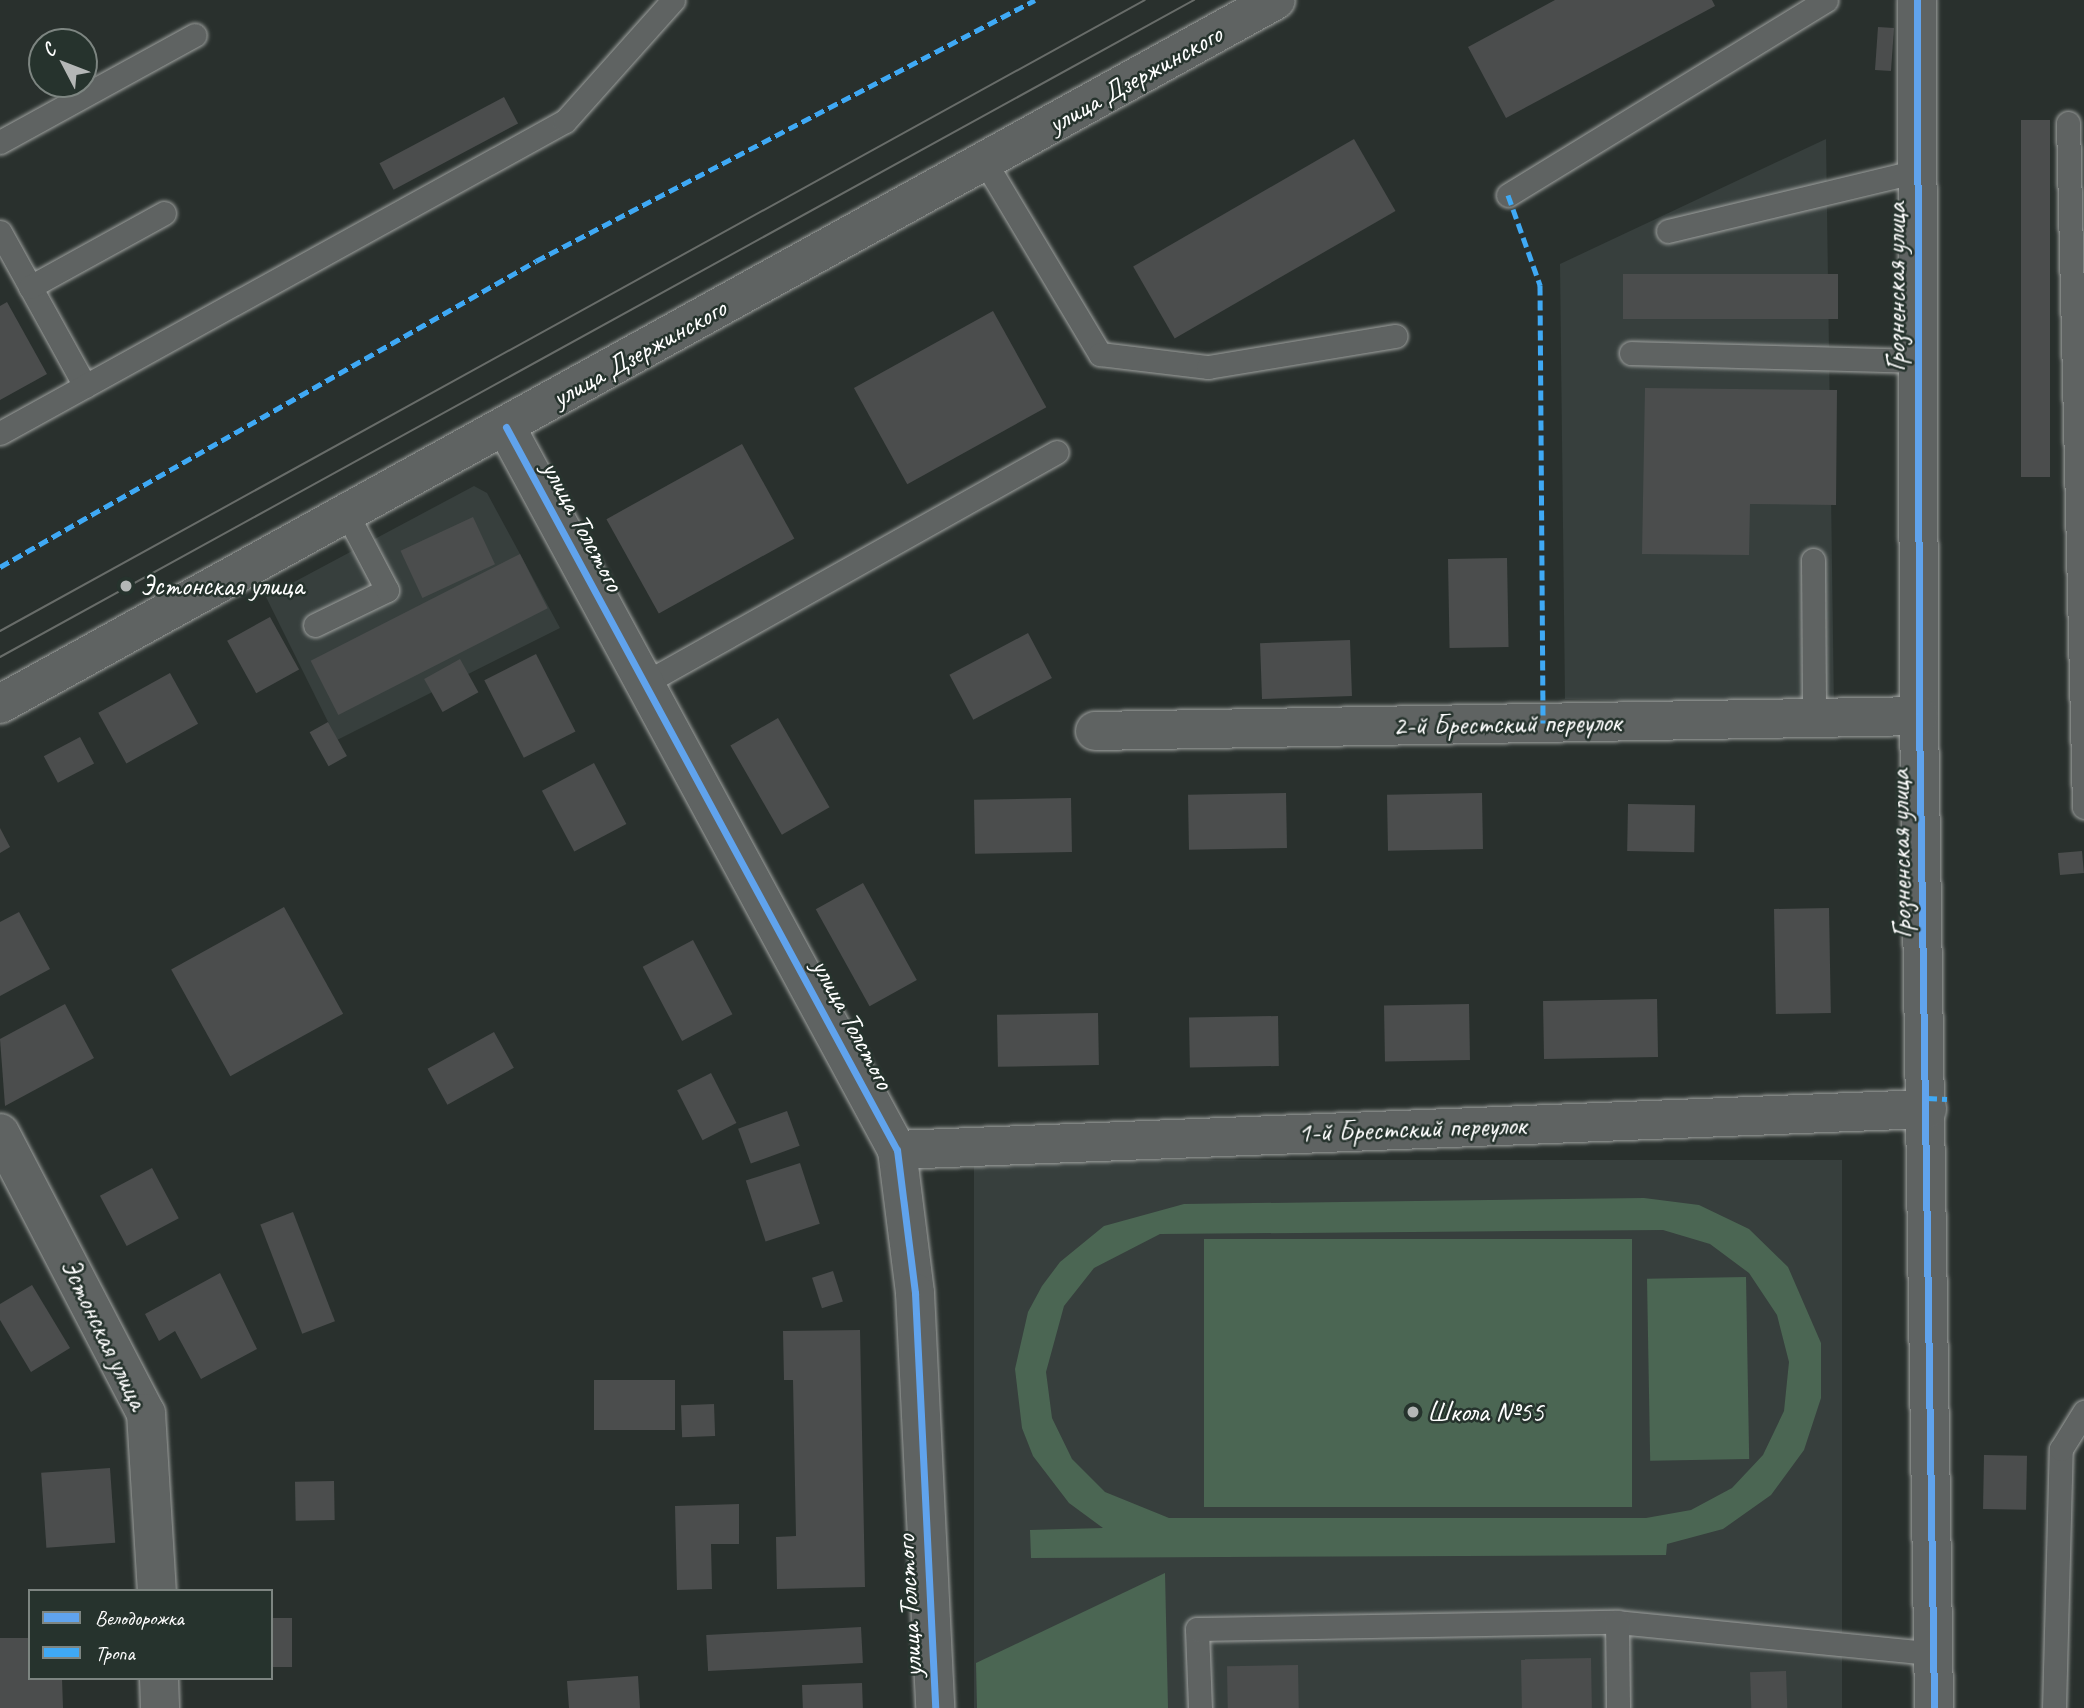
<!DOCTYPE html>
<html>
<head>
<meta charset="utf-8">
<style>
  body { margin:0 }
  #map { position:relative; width:2084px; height:1708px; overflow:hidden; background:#29302d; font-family:Caveat,sans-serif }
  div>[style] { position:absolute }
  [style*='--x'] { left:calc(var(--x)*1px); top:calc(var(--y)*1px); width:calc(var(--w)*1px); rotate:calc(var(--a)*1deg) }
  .built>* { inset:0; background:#373f3d; transform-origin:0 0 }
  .green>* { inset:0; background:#4b6653; transform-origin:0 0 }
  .building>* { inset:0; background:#4b4d4d; transform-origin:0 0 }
  .roads { filter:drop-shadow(0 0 2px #9fa2a0) drop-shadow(0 0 2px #9fa2a0) }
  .service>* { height:23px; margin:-11.5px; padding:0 11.5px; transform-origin:11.5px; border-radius:11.5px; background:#5f6362 }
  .minor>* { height:38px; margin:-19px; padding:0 19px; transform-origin:19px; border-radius:19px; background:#5f6362 }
  .secondary>* { height:38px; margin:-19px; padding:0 19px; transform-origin:19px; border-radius:19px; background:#5f6362 }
  .tram>* { height:2px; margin:-1px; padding:0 1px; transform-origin:1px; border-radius:1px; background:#686c69 }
  .quiet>* { height:5px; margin-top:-2.5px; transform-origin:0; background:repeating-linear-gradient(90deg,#3fa9f5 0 10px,transparent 0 15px) }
  .cycleway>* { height:7px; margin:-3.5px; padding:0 3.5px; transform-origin:3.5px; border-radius:3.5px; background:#60a3ed }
  .dots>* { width:19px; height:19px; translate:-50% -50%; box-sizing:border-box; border:4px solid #26332d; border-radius:50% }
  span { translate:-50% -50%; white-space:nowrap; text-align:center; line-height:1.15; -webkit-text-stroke:5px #26332d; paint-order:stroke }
  .street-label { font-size:28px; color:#fff }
  .poi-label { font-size:28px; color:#fff }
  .left { translate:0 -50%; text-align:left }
  .legend { position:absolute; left:28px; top:1589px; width:245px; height:91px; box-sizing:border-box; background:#26332d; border:2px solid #7d8581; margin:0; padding:9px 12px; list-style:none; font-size:21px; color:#fff }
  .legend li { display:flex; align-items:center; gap:14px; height:35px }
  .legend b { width:35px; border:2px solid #7d8581 }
  .north { position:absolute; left:28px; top:28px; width:70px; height:70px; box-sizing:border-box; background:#26332d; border:2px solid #7d8581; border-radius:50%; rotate:312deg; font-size:19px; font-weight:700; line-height:28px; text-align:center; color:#fff }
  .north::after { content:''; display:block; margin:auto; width:24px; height:32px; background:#b4b7b6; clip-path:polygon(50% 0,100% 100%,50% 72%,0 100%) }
</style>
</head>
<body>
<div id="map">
  <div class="built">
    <i style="clip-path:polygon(1826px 139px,1834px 707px,1565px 699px,1560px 264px)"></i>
    <i style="clip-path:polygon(474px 486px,487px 493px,560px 628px,337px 740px,266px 597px)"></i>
    <i style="left:1842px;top:1160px;width:548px;height:868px;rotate:90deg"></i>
  </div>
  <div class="green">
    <i style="clip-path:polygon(evenodd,1644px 1198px,1699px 1205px,1749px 1229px,1788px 1267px,1821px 1343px,1821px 1398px,1804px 1450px,1771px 1495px,1723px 1529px,1667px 1544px,1666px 1555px,1031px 1558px,1030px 1530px,1103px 1528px,1069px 1503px,1033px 1456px,1022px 1428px,1015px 1369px,1028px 1312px,1042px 1286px,1060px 1262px,1104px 1226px,1184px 1204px,1644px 1198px,1663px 1230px,1710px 1244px,1749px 1273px,1777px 1315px,1789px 1362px,1784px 1411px,1763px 1455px,1732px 1488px,1691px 1510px,1646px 1518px,1169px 1518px,1105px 1492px,1072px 1459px,1052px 1418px,1046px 1372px,1064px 1306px,1094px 1268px,1160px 1234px,1663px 1230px)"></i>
    <i style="left:1632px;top:1239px;width:268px;height:428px;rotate:90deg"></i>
    <i style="left:1746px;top:1277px;width:182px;height:99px;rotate:89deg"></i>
    <i style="clip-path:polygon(1165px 1573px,1168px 1708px,977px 1708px,976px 1663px)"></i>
  </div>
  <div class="building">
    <i style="clip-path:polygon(1555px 0,1712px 0,1715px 6px,1506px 118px,1468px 47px)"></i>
    <i style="left:1878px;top:27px;width:16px;height:43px;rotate:4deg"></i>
    <i style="left:504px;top:97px;width:30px;height:141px;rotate:62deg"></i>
    <i style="left:2021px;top:120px;width:29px;height:357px"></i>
    <i style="left:1354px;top:139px;width:83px;height:255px;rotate:60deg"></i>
    <i style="left:1623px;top:274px;width:215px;height:45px"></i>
    <i style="clip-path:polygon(7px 302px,47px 374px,0 400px,0 306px)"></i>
    <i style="left:993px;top:311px;width:110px;height:159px;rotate:61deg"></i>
    <i style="clip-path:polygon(1645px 388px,1837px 390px,1836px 505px,1750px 504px,1749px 555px,1642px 554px)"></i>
    <i style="left:742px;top:444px;width:108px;height:155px;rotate:61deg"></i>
    <i style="left:473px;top:517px;width:52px;height:80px;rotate:65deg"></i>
    <i style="left:520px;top:554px;width:61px;height:235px;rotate:63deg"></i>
    <i style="left:1507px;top:558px;width:89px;height:59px;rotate:89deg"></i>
    <i style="left:270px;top:617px;width:60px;height:49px;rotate:61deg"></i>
    <i style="left:1028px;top:633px;width:51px;height:89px;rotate:62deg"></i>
    <i style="left:1350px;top:640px;width:56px;height:90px;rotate:88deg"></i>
    <i style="left:536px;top:654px;width:87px;height:58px;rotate:63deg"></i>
    <i style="left:460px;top:659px;width:38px;height:41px;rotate:61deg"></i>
    <i style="left:170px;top:673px;width:58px;height:82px;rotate:61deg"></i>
    <i style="left:778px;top:718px;width:103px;height:55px;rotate:60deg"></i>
    <i style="left:328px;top:722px;width:39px;height:21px;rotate:61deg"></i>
    <i style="left:80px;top:737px;width:30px;height:41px;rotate:62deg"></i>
    <i style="left:594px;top:763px;width:69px;height:59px;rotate:62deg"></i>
    <i style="left:1286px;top:793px;width:55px;height:98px;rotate:89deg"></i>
    <i style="left:1482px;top:793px;width:56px;height:95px;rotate:89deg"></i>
    <i style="left:1071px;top:798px;width:54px;height:97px;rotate:89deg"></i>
    <i style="left:1628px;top:804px;width:67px;height:47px;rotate:1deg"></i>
    <i style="clip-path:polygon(0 828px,10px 847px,0 853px)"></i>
    <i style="left:2082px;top:851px;width:22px;height:24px;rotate:85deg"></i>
    <i style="left:863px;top:883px;width:111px;height:54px;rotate:61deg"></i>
    <i style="left:284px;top:907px;width:122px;height:129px;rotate:61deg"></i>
    <i style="left:1829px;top:908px;width:105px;height:55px;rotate:89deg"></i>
    <i style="clip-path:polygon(19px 912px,50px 969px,0 996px,0 922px)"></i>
    <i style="left:693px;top:940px;width:84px;height:57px;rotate:62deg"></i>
    <i style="left:1657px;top:999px;width:58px;height:114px;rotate:89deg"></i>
    <i style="clip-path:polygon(65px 1004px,94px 1058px,5px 1106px,0 1039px)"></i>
    <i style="left:1469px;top:1004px;width:56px;height:85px;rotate:89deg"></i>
    <i style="left:1098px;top:1013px;width:52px;height:101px;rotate:89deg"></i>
    <i style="left:1278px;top:1016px;width:50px;height:89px;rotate:89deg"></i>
    <i style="left:494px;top:1032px;width:41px;height:76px;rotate:61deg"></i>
    <i style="left:711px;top:1073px;width:56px;height:38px;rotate:63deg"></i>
    <i style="left:787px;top:1111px;width:37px;height:52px;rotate:70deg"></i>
    <i style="left:800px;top:1163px;width:64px;height:57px;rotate:72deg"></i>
    <i style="left:152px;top:1168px;width:57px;height:59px;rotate:62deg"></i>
    <i style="left:293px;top:1212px;width:117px;height:35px;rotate:69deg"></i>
    <i style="left:833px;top:1271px;width:32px;height:22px;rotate:72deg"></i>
    <i style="clip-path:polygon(220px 1273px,257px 1349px,201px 1379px,175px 1331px,159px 1341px,145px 1314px)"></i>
    <i style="clip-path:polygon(32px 1285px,70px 1348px,31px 1372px,0 1320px,0 1304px)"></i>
    <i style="clip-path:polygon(860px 1330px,865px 1587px,777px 1589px,776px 1537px,796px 1536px,793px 1380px,784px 1380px,783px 1331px)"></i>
    <i style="left:594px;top:1380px;width:81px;height:50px"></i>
    <i style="left:714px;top:1404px;width:32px;height:33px;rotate:88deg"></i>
    <i style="left:1984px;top:1455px;width:43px;height:54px;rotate:1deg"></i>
    <i style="left:110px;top:1468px;width:75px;height:69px;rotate:86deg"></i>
    <i style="left:334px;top:1481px;width:39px;height:39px;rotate:89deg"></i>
    <i style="clip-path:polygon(739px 1504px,739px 1544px,711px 1544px,712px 1589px,677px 1590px,675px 1506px)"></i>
    <i style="left:271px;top:1618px;width:21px;height:49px"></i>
    <i style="left:861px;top:1627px;width:36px;height:155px;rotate:87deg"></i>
    <i style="clip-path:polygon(0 1638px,30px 1638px,30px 1678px,62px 1678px,63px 1708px,0 1708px)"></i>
    <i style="left:1591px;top:1658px;width:50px;height:70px;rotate:89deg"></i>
    <i style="left:1298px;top:1665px;width:43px;height:71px;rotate:89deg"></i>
    <i style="left:1786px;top:1671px;width:37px;height:36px;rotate:88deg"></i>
    <i style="clip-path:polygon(638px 1676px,640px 1708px,569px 1708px,567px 1681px)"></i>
    <i style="left:862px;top:1683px;width:25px;height:60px;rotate:88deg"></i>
  </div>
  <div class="roads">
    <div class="service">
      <i style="--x:2068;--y:123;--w:684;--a:88.66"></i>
      <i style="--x:0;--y:142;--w:222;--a:-28.8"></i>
      <i style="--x:985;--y:162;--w:224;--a:59.1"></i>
      <i style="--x:1100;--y:354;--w:109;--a:6.9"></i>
      <i style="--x:1208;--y:367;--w:190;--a:-9.4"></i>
      <i style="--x:1508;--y:195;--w:373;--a:-31.5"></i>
      <i style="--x:1668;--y:231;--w:256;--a:-13.5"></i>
      <i style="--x:0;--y:232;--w:176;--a:61.1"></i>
      <i style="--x:30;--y:287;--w:153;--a:-28.9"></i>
      <i style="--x:1631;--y:353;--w:287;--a:1.6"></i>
      <i style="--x:0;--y:433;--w:645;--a:-28.91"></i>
      <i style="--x:565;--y:121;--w:162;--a:-48.2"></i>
      <i style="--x:1813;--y:560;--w:159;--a:89.6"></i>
      <i style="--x:315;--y:625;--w:80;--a:-25.9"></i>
      <i style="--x:387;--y:590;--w:86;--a:-117.8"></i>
      <i style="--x:645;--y:683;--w:472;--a:-29.3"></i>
      <i style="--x:1617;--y:1622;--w:320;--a:5.7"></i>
      <i style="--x:1200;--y:1708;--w:79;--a:-92.2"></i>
      <i style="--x:1197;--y:1629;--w:420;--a:-1"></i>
      <i style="--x:1617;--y:1622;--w:86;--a:89.3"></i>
      <i style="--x:2054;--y:1708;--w:259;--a:-88.5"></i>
      <i style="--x:2061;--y:1449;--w:44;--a:-58.1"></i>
    </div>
    <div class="minor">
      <i style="--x:1917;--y:0;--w:716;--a:89.84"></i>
      <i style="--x:1919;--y:716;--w:992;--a:89.13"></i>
      <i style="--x:506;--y:427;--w:822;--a:61.6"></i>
      <i style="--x:897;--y:1150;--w:144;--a:82.8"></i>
      <i style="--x:915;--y:1293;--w:415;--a:87.2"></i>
      <i style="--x:1095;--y:731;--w:824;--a:-1.04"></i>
      <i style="--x:0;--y:1133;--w:316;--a:62.5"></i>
      <i style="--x:146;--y:1413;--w:178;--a:86.5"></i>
      <i style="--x:897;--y:1150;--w:1031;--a:-2.28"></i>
      <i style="--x:159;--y:1678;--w:30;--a:88"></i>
    </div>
    <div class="secondary">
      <i style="--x:0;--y:704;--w:1457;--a:-28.89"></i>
    </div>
  </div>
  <div class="tram">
    <i style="--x:0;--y:631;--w:1307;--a:-28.86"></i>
    <i style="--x:0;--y:657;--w:1363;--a:-28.82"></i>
  </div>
  <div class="quiet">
    <i style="--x:1508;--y:195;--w:96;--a:70.4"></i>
    <i style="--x:1540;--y:285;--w:438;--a:89.6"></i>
    <i style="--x:0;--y:567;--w:617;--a:-29.72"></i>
    <i style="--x:536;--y:261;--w:563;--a:-27.61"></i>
    <i style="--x:1927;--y:1098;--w:20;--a:3"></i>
  </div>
  <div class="cycleway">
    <i style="--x:1917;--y:0;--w:716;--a:89.84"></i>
    <i style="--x:1919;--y:716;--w:992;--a:89.13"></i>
    <i style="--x:506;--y:427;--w:822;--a:61.6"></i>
    <i style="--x:897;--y:1150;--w:144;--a:82.8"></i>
    <i style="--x:915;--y:1293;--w:415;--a:87.2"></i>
  </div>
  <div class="dots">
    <i style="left:126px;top:586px;background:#b4b7b6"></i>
    <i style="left:1413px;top:1412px;background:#b4b7b6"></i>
  </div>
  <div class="street-label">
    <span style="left:1135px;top:79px;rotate:-29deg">улица Дзержинского</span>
    <span style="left:1896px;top:287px;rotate:-90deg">Грозненская улица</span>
    <span style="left:639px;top:353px;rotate:-29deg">улица Дзержинского</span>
    <span style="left:583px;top:526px;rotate:62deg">улица Толстого</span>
    <span style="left:1507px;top:724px;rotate:-1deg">2-й Брестский переулок</span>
    <span style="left:1901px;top:854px;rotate:-91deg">Грозненская улица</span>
    <span style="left:853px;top:1024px;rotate:62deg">улица Толстого</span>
    <span style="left:1412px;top:1129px;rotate:-2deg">1-й Брестский переулок</span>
    <span style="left:104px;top:1334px;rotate:64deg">Эстонская улица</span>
    <span style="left:909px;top:1606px;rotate:-93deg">улица Толстого</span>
  </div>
  <div class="poi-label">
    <span class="left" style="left:140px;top:586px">Эстонская улица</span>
    <span class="left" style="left:1427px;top:1412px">Школа №55</span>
  </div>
  <ul class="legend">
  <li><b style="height:9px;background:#60a3ed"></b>Велодорожка</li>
  <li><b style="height:9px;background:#3fa9f5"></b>Тропа</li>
  </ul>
  <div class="north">С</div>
</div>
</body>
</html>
